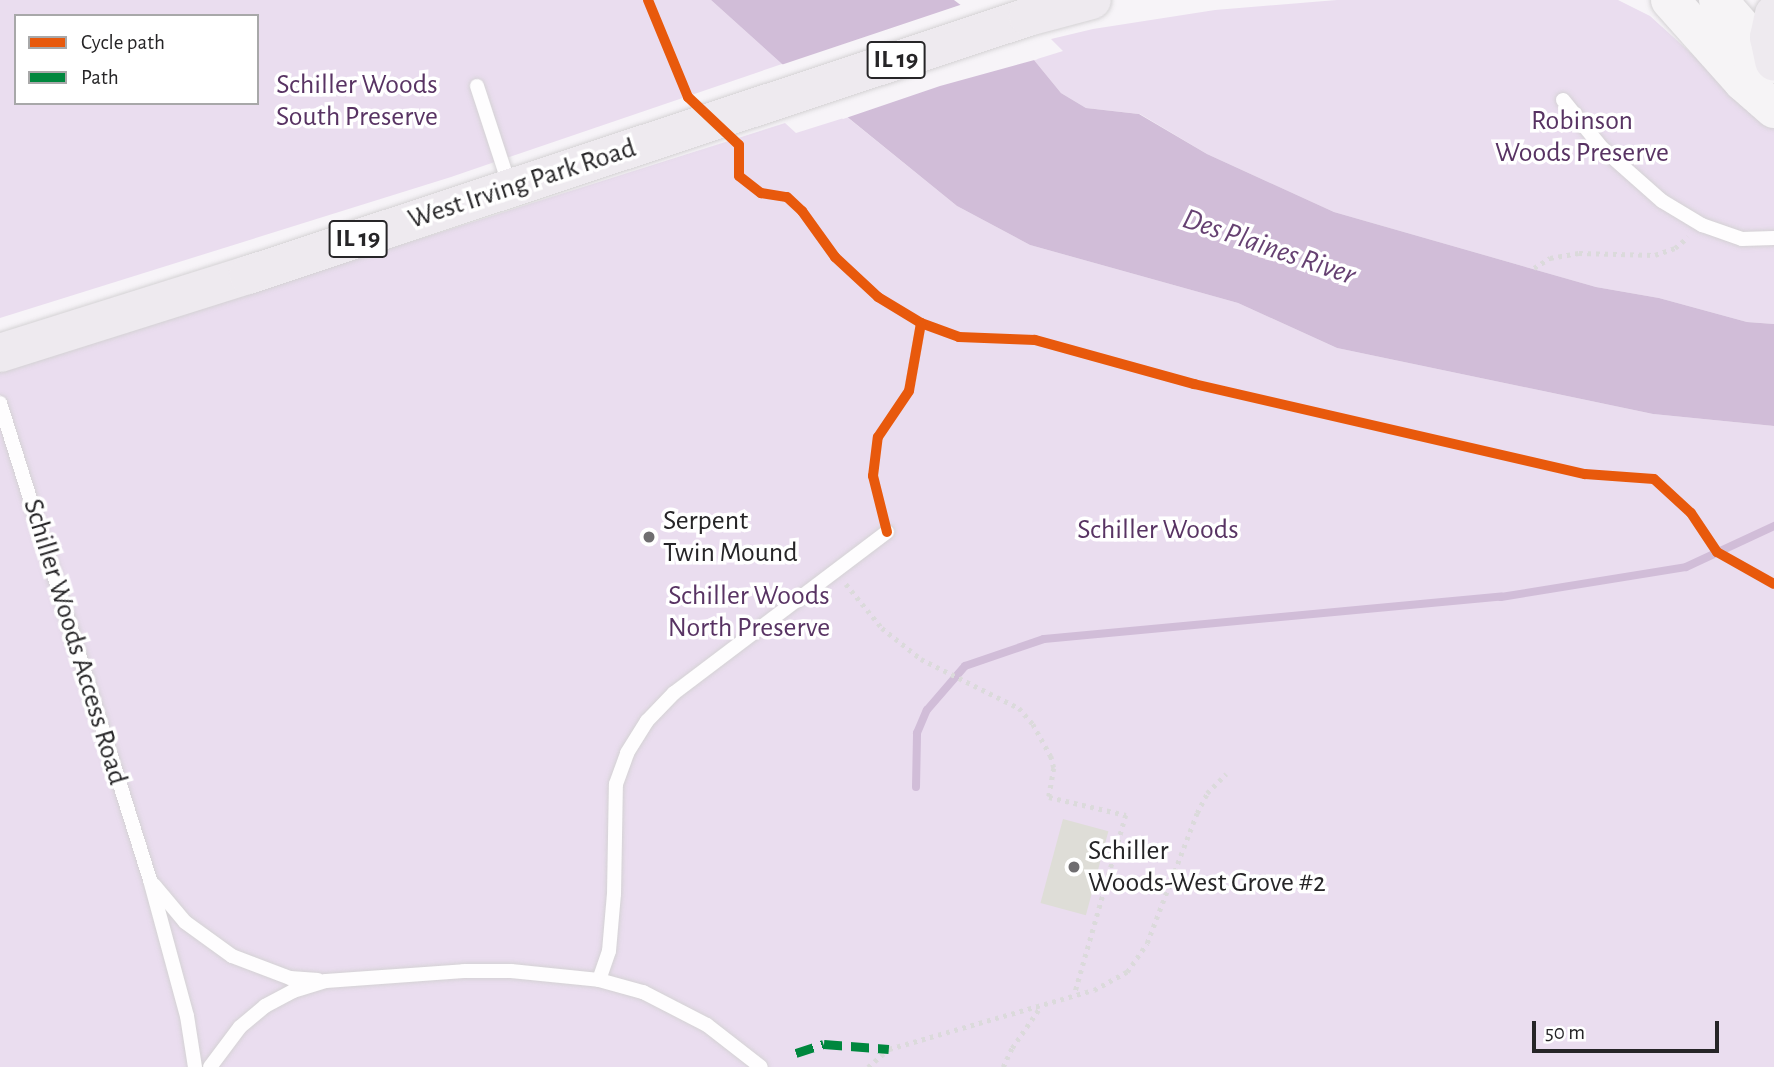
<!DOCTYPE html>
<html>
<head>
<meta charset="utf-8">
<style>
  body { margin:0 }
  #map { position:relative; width:1774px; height:1067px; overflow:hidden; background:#f7f4f8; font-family:"Alegreya Sans",sans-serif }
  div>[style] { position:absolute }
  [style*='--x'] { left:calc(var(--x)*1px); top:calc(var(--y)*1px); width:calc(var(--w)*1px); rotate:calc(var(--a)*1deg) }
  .green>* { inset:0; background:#eaddef }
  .water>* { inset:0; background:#d1bdd8 }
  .pier>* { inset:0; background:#f7f4f8 }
  .stream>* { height:8px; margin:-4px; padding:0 4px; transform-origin:4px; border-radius:4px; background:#d1bdd8 }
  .building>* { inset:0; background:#deddd7; transform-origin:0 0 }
  .path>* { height:4.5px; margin-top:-2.25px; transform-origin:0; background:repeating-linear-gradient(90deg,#dbdadb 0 3.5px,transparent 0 8.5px) }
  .roads { filter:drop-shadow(0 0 2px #d4d2d4) drop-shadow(0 0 2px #d4d2d4) }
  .lane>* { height:14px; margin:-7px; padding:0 7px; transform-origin:7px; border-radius:7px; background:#fefdfe }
  .secondary>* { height:38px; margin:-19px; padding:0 19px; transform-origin:19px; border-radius:19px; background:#f6f4f6 }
  .primary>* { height:38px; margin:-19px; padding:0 19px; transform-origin:19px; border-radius:19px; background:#eeeaef }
  .quiet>* { height:9px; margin-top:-4.5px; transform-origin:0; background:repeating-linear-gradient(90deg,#00873e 0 18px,transparent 0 27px) }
  .cycleway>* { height:10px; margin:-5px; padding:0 5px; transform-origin:5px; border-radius:5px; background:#e8590c }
  .dots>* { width:19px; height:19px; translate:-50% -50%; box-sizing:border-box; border:4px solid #fff; border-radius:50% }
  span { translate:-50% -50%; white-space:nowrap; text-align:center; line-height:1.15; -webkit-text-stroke:7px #fff; paint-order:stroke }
  .shield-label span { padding:2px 5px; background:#fff; border:2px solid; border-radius:5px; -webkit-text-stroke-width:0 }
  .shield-label { font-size:26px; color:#262527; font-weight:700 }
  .park-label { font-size:28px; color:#583363 }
  .street-label { font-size:28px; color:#262527 }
  .poi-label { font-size:28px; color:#262527 }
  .left { translate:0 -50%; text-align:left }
  .water-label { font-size:30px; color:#664172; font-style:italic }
  .legend { position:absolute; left:14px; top:14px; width:245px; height:91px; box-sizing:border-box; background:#fff; border:2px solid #a8a8a9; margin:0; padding:9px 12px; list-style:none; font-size:21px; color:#262527 }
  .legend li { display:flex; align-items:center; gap:14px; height:35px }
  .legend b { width:35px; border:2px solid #a8a8a9 }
  .scale { position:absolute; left:1532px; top:1021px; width:187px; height:32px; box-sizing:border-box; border:4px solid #262527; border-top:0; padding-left:9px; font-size:21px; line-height:24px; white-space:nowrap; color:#262527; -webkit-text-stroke:5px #fff; paint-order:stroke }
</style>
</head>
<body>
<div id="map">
  <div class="green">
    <i style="clip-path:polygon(evenodd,0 0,711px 0,782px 64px,451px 177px,0 318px,0 0,16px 16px,257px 16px,257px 103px,16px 103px,16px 16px)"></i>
    <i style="clip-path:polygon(1337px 0,1618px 0,1650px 16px,1774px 128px,1774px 324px,1747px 322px,1659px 298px,1596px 287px,1334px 212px,1207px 154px,1140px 114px,1086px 108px,1061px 93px,1034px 60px,1063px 51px,1051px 39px,1093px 29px,1215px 10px)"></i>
    <i style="clip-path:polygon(847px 117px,957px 206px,1030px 245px,1238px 303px,1337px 348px,1653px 414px,1774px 426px,1774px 1067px,0 1067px,0 372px,785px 123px,796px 133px)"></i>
  </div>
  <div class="water">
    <i style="clip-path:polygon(711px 0,954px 0,1034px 60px,1061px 93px,1086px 108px,1139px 114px,1207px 154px,1334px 212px,1596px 287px,1659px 298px,1747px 322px,1774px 324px,1774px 426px,1653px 414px,1337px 348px,1238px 303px,1030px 245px,957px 206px,782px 64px)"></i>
  </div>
  <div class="pier">
    <i style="clip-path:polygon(966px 3px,1038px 59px,940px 86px,843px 119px,778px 66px)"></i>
  </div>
  <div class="stream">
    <i style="--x:916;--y:787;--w:54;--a:-88.9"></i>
    <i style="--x:917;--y:733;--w:25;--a:-67"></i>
    <i style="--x:927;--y:710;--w:58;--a:-49.2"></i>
    <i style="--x:965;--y:666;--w:83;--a:-18.9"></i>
    <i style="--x:1044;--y:639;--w:459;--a:-5.3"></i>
    <i style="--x:1501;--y:597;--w:187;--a:-9.2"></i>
    <i style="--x:1686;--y:567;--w:97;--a:-25"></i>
  </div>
  <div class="building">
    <i style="left:1063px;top:819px;width:47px;height:87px;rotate:15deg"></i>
  </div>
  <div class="path">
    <i style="--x:1534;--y:268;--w:19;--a:-32"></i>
    <i style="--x:1550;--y:258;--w:29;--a:-10"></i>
    <i style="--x:1579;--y:253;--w:76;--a:1.5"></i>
    <i style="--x:1655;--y:255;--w:21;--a:-19"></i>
    <i style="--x:1675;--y:248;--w:17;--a:-40"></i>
    <i style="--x:882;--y:514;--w:39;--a:-103"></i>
    <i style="--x:873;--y:476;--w:39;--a:-83"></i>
    <i style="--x:878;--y:437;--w:55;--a:-56"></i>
    <i style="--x:909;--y:391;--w:69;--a:-80"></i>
    <i style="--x:846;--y:584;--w:57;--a:50.7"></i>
    <i style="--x:882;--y:628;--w:50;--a:38.5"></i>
    <i style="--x:921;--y:659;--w:110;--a:26.6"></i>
    <i style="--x:1019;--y:708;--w:21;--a:49"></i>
    <i style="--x:1033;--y:724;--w:37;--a:61"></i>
    <i style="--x:1051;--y:756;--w:12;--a:76"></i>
    <i style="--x:1054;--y:768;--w:29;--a:100"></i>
    <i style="--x:1049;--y:797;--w:79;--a:13.2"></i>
    <i style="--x:1126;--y:815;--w:185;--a:106"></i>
    <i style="--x:868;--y:1067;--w:28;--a:-41"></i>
    <i style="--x:889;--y:1049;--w:213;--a:-16.1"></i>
    <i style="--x:1094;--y:990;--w:38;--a:-29"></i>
    <i style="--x:1127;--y:972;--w:35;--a:-55"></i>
    <i style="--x:1147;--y:943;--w:139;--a:-69"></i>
    <i style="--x:1197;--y:813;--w:22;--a:-63"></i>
    <i style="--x:1207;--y:793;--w:27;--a:-45"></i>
    <i style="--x:1003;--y:1067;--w:21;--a:-65"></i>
    <i style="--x:1012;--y:1048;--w:47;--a:-55.3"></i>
  </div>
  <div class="roads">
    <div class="lane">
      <i style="--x:477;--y:86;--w:106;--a:71.9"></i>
      <i style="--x:1563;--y:100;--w:62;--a:50.9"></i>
      <i style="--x:1602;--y:148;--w:80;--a:41.5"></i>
      <i style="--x:1662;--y:201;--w:47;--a:31"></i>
      <i style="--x:1702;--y:225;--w:42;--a:19.3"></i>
      <i style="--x:1742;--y:239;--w:32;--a:-2"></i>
      <i style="--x:0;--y:403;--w:500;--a:72.54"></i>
      <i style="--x:150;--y:880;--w:141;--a:74.8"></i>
      <i style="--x:187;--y:1016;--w:52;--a:81.1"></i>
      <i style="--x:154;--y:885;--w:48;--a:50"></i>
      <i style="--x:185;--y:922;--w:58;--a:35.9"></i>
      <i style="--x:232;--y:956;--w:62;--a:20.8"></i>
      <i style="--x:290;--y:978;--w:28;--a:4"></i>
      <i style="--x:599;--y:980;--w:31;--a:-71"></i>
      <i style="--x:609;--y:951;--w:57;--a:-85"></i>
      <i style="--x:614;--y:894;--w:110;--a:-89"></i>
      <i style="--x:616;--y:784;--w:33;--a:-70"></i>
      <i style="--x:627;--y:753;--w:38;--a:-58"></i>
      <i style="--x:647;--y:721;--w:39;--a:-46"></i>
      <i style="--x:674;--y:693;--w:267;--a:-37.1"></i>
      <i style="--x:210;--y:1067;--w:50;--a:-53.1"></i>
      <i style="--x:240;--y:1027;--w:33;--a:-40"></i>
      <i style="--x:265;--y:1006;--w:32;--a:-28"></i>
      <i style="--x:293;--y:991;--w:34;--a:-17"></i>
      <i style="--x:326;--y:981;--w:138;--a:-4.1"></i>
      <i style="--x:464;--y:971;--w:47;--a:0"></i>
      <i style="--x:511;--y:971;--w:88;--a:5.8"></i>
      <i style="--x:599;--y:980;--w:46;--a:15.3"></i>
      <i style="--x:643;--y:992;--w:72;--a:27.3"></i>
      <i style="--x:707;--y:1025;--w:68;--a:37.9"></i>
    </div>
    <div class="secondary">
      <i style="--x:1670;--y:0;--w:110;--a:48.3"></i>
      <i style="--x:1743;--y:82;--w:41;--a:41.1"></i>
      <i style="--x:1718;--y:0;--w:85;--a:48.8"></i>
    </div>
    <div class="primary">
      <i style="--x:1774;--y:14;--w:24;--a:102"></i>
      <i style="--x:1769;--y:37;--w:25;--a:78"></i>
      <i style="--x:0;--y:353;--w:260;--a:-17.5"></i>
      <i style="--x:248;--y:275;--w:822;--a:-18.3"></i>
      <i style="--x:1028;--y:17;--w:66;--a:-14.9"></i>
    </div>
  </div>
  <div class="quiet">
    <i style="--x:796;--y:1053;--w:29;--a:-18"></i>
    <i style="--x:824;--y:1044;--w:65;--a:4.4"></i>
  </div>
  <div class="cycleway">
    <i style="--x:648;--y:0;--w:105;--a:67.6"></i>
    <i style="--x:688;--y:97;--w:70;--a:43.3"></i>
    <i style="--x:739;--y:145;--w:31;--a:90"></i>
    <i style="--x:739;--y:176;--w:28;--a:38"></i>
    <i style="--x:761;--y:193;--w:26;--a:9"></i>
    <i style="--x:787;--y:197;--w:21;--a:43"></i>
    <i style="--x:802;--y:211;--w:57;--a:54.3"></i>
    <i style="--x:835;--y:257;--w:59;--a:42.9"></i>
    <i style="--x:878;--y:297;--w:50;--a:31.2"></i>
    <i style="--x:921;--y:323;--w:40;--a:20.2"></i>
    <i style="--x:959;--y:337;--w:76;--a:2.3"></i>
    <i style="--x:1035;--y:340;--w:165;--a:15.5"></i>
    <i style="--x:1194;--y:384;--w:401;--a:13"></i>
    <i style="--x:1585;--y:474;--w:69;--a:4.1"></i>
    <i style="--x:1654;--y:479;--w:50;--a:42.6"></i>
    <i style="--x:1691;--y:513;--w:47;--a:56.3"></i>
    <i style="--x:1717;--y:552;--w:65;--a:29.3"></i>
    <i style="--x:887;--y:532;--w:58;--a:-104"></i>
    <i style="--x:873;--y:476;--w:39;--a:-83"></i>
    <i style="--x:878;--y:437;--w:55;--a:-56"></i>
    <i style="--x:909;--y:391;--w:69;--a:-80"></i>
  </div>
  <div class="dots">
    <i style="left:649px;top:537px;background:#6f6d70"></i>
    <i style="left:1074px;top:867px;background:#6f6d70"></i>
  </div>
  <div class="shield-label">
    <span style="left:896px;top:60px">IL 19</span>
    <span style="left:358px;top:239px">IL 19</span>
  </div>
  <div class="park-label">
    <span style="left:357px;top:101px">Schiller Woods<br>South Preserve</span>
    <span style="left:1582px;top:137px">Robinson<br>Woods Preserve</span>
    <span style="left:1158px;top:530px">Schiller Woods</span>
    <span style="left:749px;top:612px">Schiller Woods<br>North Preserve</span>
  </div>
  <div class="street-label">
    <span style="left:522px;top:184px;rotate:-18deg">West Irving Park Road</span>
    <span style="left:75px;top:642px;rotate:73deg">Schiller Woods Access Road</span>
  </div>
  <div class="poi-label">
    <span class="left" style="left:663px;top:537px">Serpent<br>Twin Mound</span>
    <span class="left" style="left:1088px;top:867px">Schiller<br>Woods-West Grove #2</span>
  </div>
  <div class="water-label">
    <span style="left:1269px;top:247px;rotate:19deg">Des Plaines River</span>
  </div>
  <ul class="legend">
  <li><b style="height:9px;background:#e8590c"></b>Cycle path</li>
  <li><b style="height:9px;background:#00873e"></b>Path</li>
  </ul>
  <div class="scale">50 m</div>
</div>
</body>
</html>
